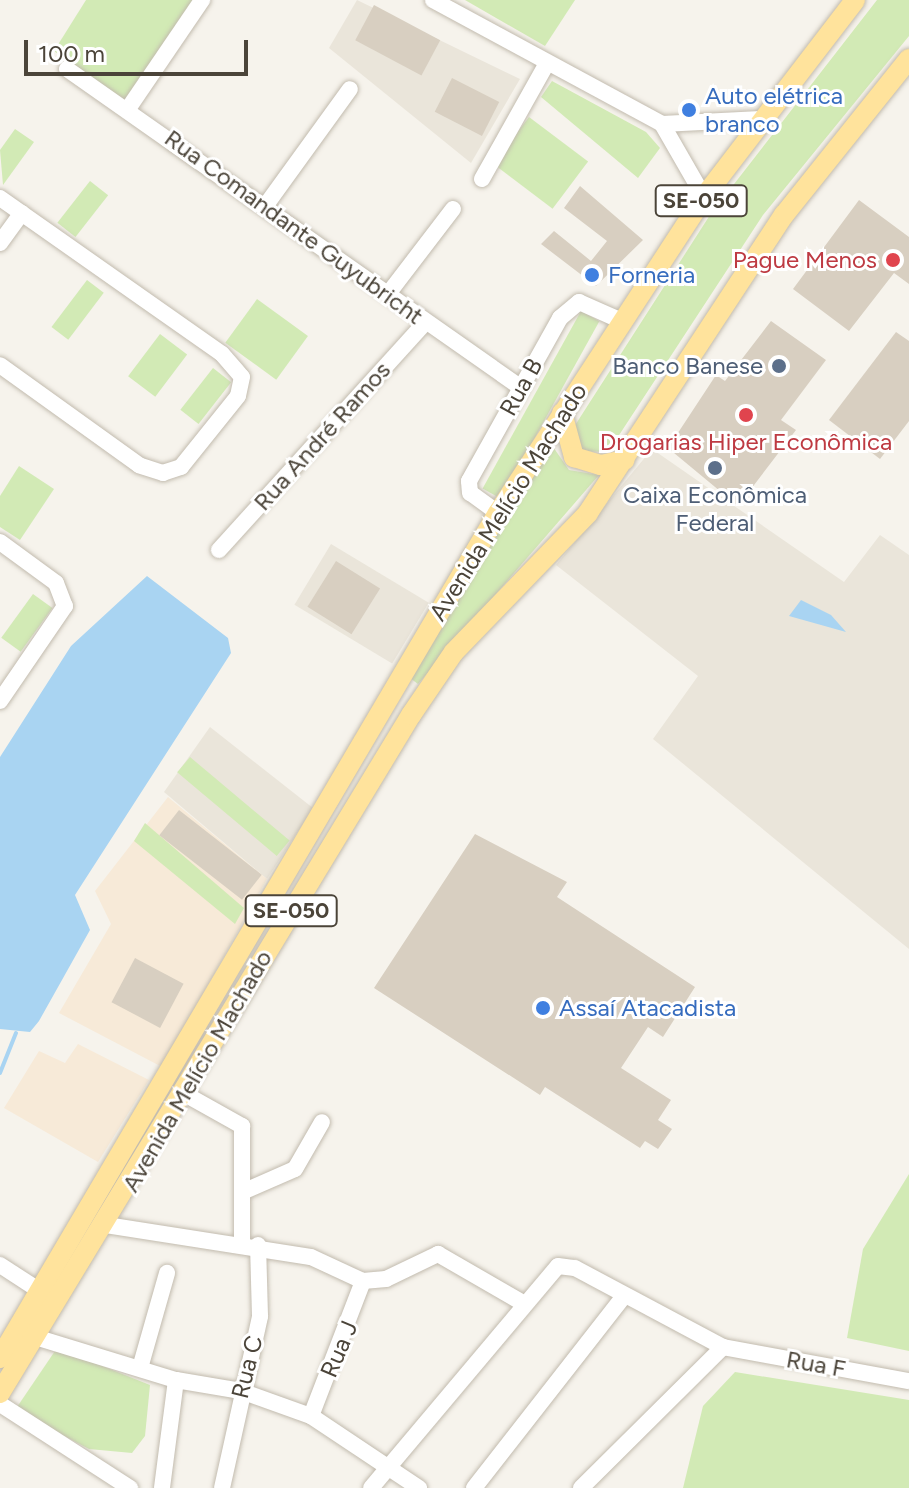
<!DOCTYPE html>
<html>
<head>
<meta charset="utf-8">
<style>
  body { margin:0 }
  #map { position:relative; width:909px; height:1488px; overflow:hidden; background:#f6f3ec; font-family:Figtree,sans-serif }
  div>[style] { position:absolute }
  [style*='--x'] { left:calc(var(--x)*1px); top:calc(var(--y)*1px); width:calc(var(--w)*1px); rotate:calc(var(--a)*1deg) }
  .residential>* { inset:0; background:#eae5da; transform-origin:0 0 }
  .commercial>* { inset:0; background:#f7ead8 }
  .green>* { inset:0; background:#d2eab5; transform-origin:0 0 }
  .water>* { inset:0; background:#a9d4f2 }
  .stream>* { height:4px; margin:-2px; padding:0 2px; transform-origin:2px; border-radius:2px; background:#a9d4f2 }
  .building>* { inset:0; background:#d8cfc1; transform-origin:0 0 }
  .roads { filter:drop-shadow(0 0 2px #c2bbae) drop-shadow(0 0 2px #c2bbae) }
  .minor>* { height:16px; margin:-8px; padding:0 8px; transform-origin:8px; border-radius:8px; background:#fff }
  .major>* { height:20px; margin:-10px; padding:0 10px; transform-origin:10px; border-radius:10px; background:#ffe39c }
  .dots>* { width:22px; height:22px; translate:-50% -50%; box-sizing:border-box; border:4px solid #fff; border-radius:50% }
  span { translate:-50% -50%; white-space:nowrap; text-align:center; line-height:1.15; -webkit-text-stroke:6px #fff; paint-order:stroke }
  .shield-label span { padding:2px 6px; background:#fff; border:2px solid; border-radius:6px; -webkit-text-stroke-width:0 }
  .shield-label { font-size:22px; color:#4b4439; font-weight:700 }
  .shop-label { font-size:24px; color:#366cbe }
  .left { translate:0 -50%; text-align:left }
  .street-label { font-size:24px; color:#4b4439 }
  .health-label { font-size:24px; color:#be3a42 }
  .right { translate:-100% -50%; text-align:right }
  .service-label { font-size:24px; color:#4e5e75 }
  .scale { position:absolute; left:24px; top:40px; width:224px; height:36px; box-sizing:border-box; border:4px solid #4b4439; border-top:0; padding-left:10px; font-size:24px; line-height:28px; white-space:nowrap; color:#4b4439; -webkit-text-stroke:6px #fff; paint-order:stroke }
</style>
</head>
<body>
<div id="map">
  <div class="residential">
    <i style="clip-path:polygon(357px 0,520px 79px,471px 163px,329px 48px)"></i>
    <i style="clip-path:polygon(652px 449px,844px 582px,880px 535px,909px 555px,909px 949px,653px 739px,698px 676px,556px 565px)"></i>
    <i style="left:331px;top:544px;width:114px;height:71px;rotate:31deg"></i>
    <i style="clip-path:polygon(210px 727px,313px 808px,267px 879px,164px 792px)"></i>
  </div>
  <div class="commercial">
    <i style="clip-path:polygon(168px 797px,267px 879px,162px 1067px,59px 1013px,111px 924px,95px 891px)"></i>
    <i style="clip-path:polygon(78px 1044px,149px 1080px,98px 1162px,4px 1108px,39px 1051px,65px 1063px)"></i>
  </div>
  <div class="green">
    <i style="clip-path:polygon(86px 0,193px 0,127px 102px,54px 51px)"></i>
    <i style="clip-path:polygon(465px 0,575px 0,545px 46px)"></i>
    <i style="clip-path:polygon(877px 0,909px 0,909px 36px,763px 215px,608px 452px,578px 451px,572px 430px,710px 215px)"></i>
    <i style="clip-path:polygon(552px 81px,646px 132px,660px 148px,638px 178px,541px 97px)"></i>
    <i style="left:529px;top:117px;width:74px;height:59px;rotate:37deg"></i>
    <i style="clip-path:polygon(15px 129px,34px 142px,3px 185px,0 150px)"></i>
    <i style="left:90px;top:181px;width:23px;height:53px;rotate:38deg"></i>
    <i style="left:87px;top:280px;width:21px;height:59px;rotate:37deg"></i>
    <i style="left:257px;top:299px;width:63px;height:54px;rotate:36deg"></i>
    <i style="left:581px;top:311px;width:21px;height:203px;rotate:29deg"></i>
    <i style="left:160px;top:334px;width:34px;height:53px;rotate:37deg"></i>
    <i style="left:213px;top:368px;width:23px;height:53px;rotate:38deg"></i>
    <i style="clip-path:polygon(549px 441px,569px 470px,599px 475px,418px 684px,410px 678px)"></i>
    <i style="clip-path:polygon(19px 466px,54px 489px,20px 540px,0 527px,0 496px)"></i>
    <i style="left:33px;top:594px;width:24px;height:54px;rotate:36deg"></i>
    <i style="left:190px;top:757px;width:130px;height:20px;rotate:40deg"></i>
    <i style="clip-path:polygon(145px 823px,244px 908px,235px 924px,134px 841px)"></i>
    <i style="clip-path:polygon(909px 1174px,909px 1351px,847px 1338px,863px 1249px)"></i>
    <i style="clip-path:polygon(57px 1348px,150px 1385px,145px 1436px,132px 1453px,89px 1449px,15px 1410px)"></i>
    <i style="clip-path:polygon(735px 1372px,909px 1400px,909px 1488px,683px 1488px,703px 1406px)"></i>
  </div>
  <div class="water">
    <i style="clip-path:polygon(147px 576px,228px 638px,231px 653px,75px 895px,90px 930px,39px 1021px,30px 1032px,0 1029px,0 757px,71px 646px)"></i>
    <i style="clip-path:polygon(801px 600px,831px 615px,846px 632px,789px 616px)"></i>
  </div>
  <div class="stream">
    <i style="--x:0;--y:1073;--w:43;--a:-68.2"></i>
  </div>
  <div class="building">
    <i style="left:374px;top:5px;width:75px;height:40px;rotate:28deg"></i>
    <i style="left:452px;top:78px;width:53px;height:38px;rotate:27deg"></i>
    <i style="clip-path:polygon(580px 186px,643px 240px,596px 286px,541px 244px,554px 231px,591px 261px,607px 241px,564px 208px)"></i>
    <i style="clip-path:polygon(859px 200px,909px 237px,909px 284px,894px 273px,849px 331px,793px 289px)"></i>
    <i style="clip-path:polygon(771px 321px,826px 360px,781px 420px,796px 430px,738px 506px,668px 448px,716px 375px,725px 381px)"></i>
    <i style="clip-path:polygon(896px 332px,909px 341px,909px 421px,880px 459px,829px 420px)"></i>
    <i style="left:336px;top:561px;width:52px;height:54px;rotate:32deg"></i>
    <i style="left:179px;top:810px;width:105px;height:32px;rotate:38deg"></i>
    <i style="clip-path:polygon(475px 834px,567px 882px,557px 897px,695px 987px,663px 1037px,648px 1027px,621px 1068px,671px 1100px,658px 1120px,672px 1129px,658px 1149px,645px 1141px,640px 1148px,545px 1087px,540px 1095px,374px 988px)"></i>
    <i style="left:135px;top:958px;width:55px;height:50px;rotate:28deg"></i>
  </div>
  <div class="roads">
    <div class="minor">
      <i style="--x:433;--y:0;--w:260;--a:28.4"></i>
      <i style="--x:662;--y:124;--w:99;--a:-2.9"></i>
      <i style="--x:67;--y:69;--w:553;--a:35.07"></i>
      <i style="--x:128;--y:109;--w:132;--a:-55.8"></i>
      <i style="--x:662;--y:124;--w:84;--a:60.1"></i>
      <i style="--x:482;--y:179;--w:133;--a:-60.7"></i>
      <i style="--x:0;--y:198;--w:271;--a:35.1"></i>
      <i style="--x:222;--y:354;--w:30;--a:49"></i>
      <i style="--x:242;--y:377;--w:19;--a:102"></i>
      <i style="--x:238;--y:396;--w:91;--a:128.8"></i>
      <i style="--x:181;--y:467;--w:19;--a:162"></i>
      <i style="--x:163;--y:473;--w:25;--a:-162"></i>
      <i style="--x:139;--y:465;--w:171;--a:-144.3"></i>
      <i style="--x:266;--y:205;--w:143;--a:-54.1"></i>
      <i style="--x:0;--y:243;--w:37;--a:-54"></i>
      <i style="--x:388;--y:294;--w:107;--a:-52.6"></i>
      <i style="--x:498;--y:513;--w:34;--a:-144"></i>
      <i style="--x:470;--y:493;--w:12;--a:-95"></i>
      <i style="--x:469;--y:481;--w:187;--a:-60.8"></i>
      <i style="--x:560;--y:318;--w:25;--a:-40"></i>
      <i style="--x:579;--y:302;--w:49;--a:24"></i>
      <i style="--x:0;--y:542;--w:69;--a:36.2"></i>
      <i style="--x:56;--y:583;--w:25;--a:69"></i>
      <i style="--x:65;--y:606;--w:115;--a:124.4"></i>
      <i style="--x:219;--y:550;--w:308;--a:-47.8"></i>
      <i style="--x:183;--y:1093;--w:68;--a:29.2"></i>
      <i style="--x:242;--y:1126;--w:118;--a:90"></i>
      <i style="--x:247;--y:1190;--w:52;--a:-23.6"></i>
      <i style="--x:295;--y:1169;--w:54;--a:-60.1"></i>
      <i style="--x:106;--y:1225;--w:207;--a:8.9"></i>
      <i style="--x:311;--y:1257;--w:57;--a:24.8"></i>
      <i style="--x:363;--y:1281;--w:23;--a:-5"></i>
      <i style="--x:386;--y:1279;--w:58;--a:-25.7"></i>
      <i style="--x:438;--y:1254;--w:98;--a:30"></i>
      <i style="--x:0;--y:1265;--w:48;--a:33"></i>
      <i style="--x:35;--y:1337;--w:147;--a:17"></i>
      <i style="--x:176;--y:1380;--w:109;--a:97.4"></i>
      <i style="--x:140;--y:1368;--w:99;--a:-74.1"></i>
      <i style="--x:176;--y:1380;--w:66;--a:9.6"></i>
      <i style="--x:241;--y:1391;--w:74;--a:19.7"></i>
      <i style="--x:311;--y:1416;--w:130;--a:33.7"></i>
      <i style="--x:0;--y:1404;--w:155;--a:32.9"></i>
      <i style="--x:311;--y:1416;--w:145;--a:-68.9"></i>
      <i style="--x:222;--y:1488;--w:176;--a:-77.5"></i>
      <i style="--x:260;--y:1316;--w:71;--a:-91.6"></i>
      <i style="--x:371;--y:1488;--w:290;--a:-49.9"></i>
      <i style="--x:558;--y:1266;--w:17;--a:7"></i>
      <i style="--x:575;--y:1268;--w:168;--a:28.1"></i>
      <i style="--x:723;--y:1347;--w:189;--a:10.4"></i>
      <i style="--x:474;--y:1488;--w:244;--a:-52"></i>
      <i style="--x:581;--y:1488;--w:200;--a:-44.8"></i>
    </div>
    <div class="major">
      <i style="--x:562;--y:413;--w:46;--a:74.7"></i>
      <i style="--x:574;--y:457;--w:28;--a:17"></i>
      <i style="--x:601;--y:465;--w:24;--a:-12"></i>
      <i style="--x:0;--y:1358;--w:981;--a:-59.49"></i>
      <i style="--x:498;--y:513;--w:377;--a:-56.9"></i>
      <i style="--x:704;--y:197;--w:248;--a:-52.5"></i>
      <i style="--x:0;--y:1393;--w:793;--a:-58.78"></i>
      <i style="--x:411;--y:715;--w:76;--a:-55.7"></i>
      <i style="--x:454;--y:652;--w:193;--a:-46"></i>
      <i style="--x:588;--y:513;--w:357;--a:-56.7"></i>
      <i style="--x:784;--y:215;--w:200;--a:-51.3"></i>
    </div>
  </div>
  <div class="dots">
    <i style="left:689px;top:110px;background:#3f7fe0"></i>
    <i style="left:893px;top:260px;background:#e0444e"></i>
    <i style="left:592px;top:275px;background:#3f7fe0"></i>
    <i style="left:779px;top:366px;background:#5c6f8a"></i>
    <i style="left:746px;top:415px;background:#e0444e"></i>
    <i style="left:715px;top:468px;background:#5c6f8a"></i>
    <i style="left:543px;top:1008px;background:#3f7fe0"></i>
  </div>
  <div class="shield-label">
    <span style="left:701px;top:201px">SE-050</span>
    <span style="left:291px;top:911px">SE-050</span>
  </div>
  <div class="shop-label">
    <span class="left" style="left:705px;top:110px">Auto elétrica<br>branco</span>
    <span class="left" style="left:608px;top:275px">Forneria</span>
    <span class="left" style="left:559px;top:1008px">Assaí Atacadista</span>
  </div>
  <div class="street-label">
    <span style="left:294px;top:227px;rotate:36deg">Rua Comandante Guyubricht</span>
    <span style="left:521px;top:387px;rotate:-61deg">Rua B</span>
    <span style="left:322px;top:436px;rotate:-48deg">Rua André Ramos</span>
    <span style="left:508px;top:502px;rotate:-58deg">Avenida Melício Machado</span>
    <span style="left:197px;top:1071px;rotate:-60deg">Avenida Melício Machado</span>
    <span style="left:339px;top:1349px;rotate:-67deg">Rua J</span>
    <span style="left:816px;top:1364px;rotate:10deg">Rua F</span>
    <span style="left:247px;top:1367px;rotate:-76deg">Rua C</span>
  </div>
  <div class="health-label">
    <span class="right" style="left:877px;top:260px">Pague Menos</span>
    <span style="left:746px;top:442px">Drogarias Hiper Econômica</span>
  </div>
  <div class="service-label">
    <span class="right" style="left:763px;top:366px">Banco Banese</span>
    <span style="left:715px;top:509px">Caixa Econômica<br>Federal</span>
  </div>
  <div class="scale">100 m</div>
</div>
</body>
</html>
